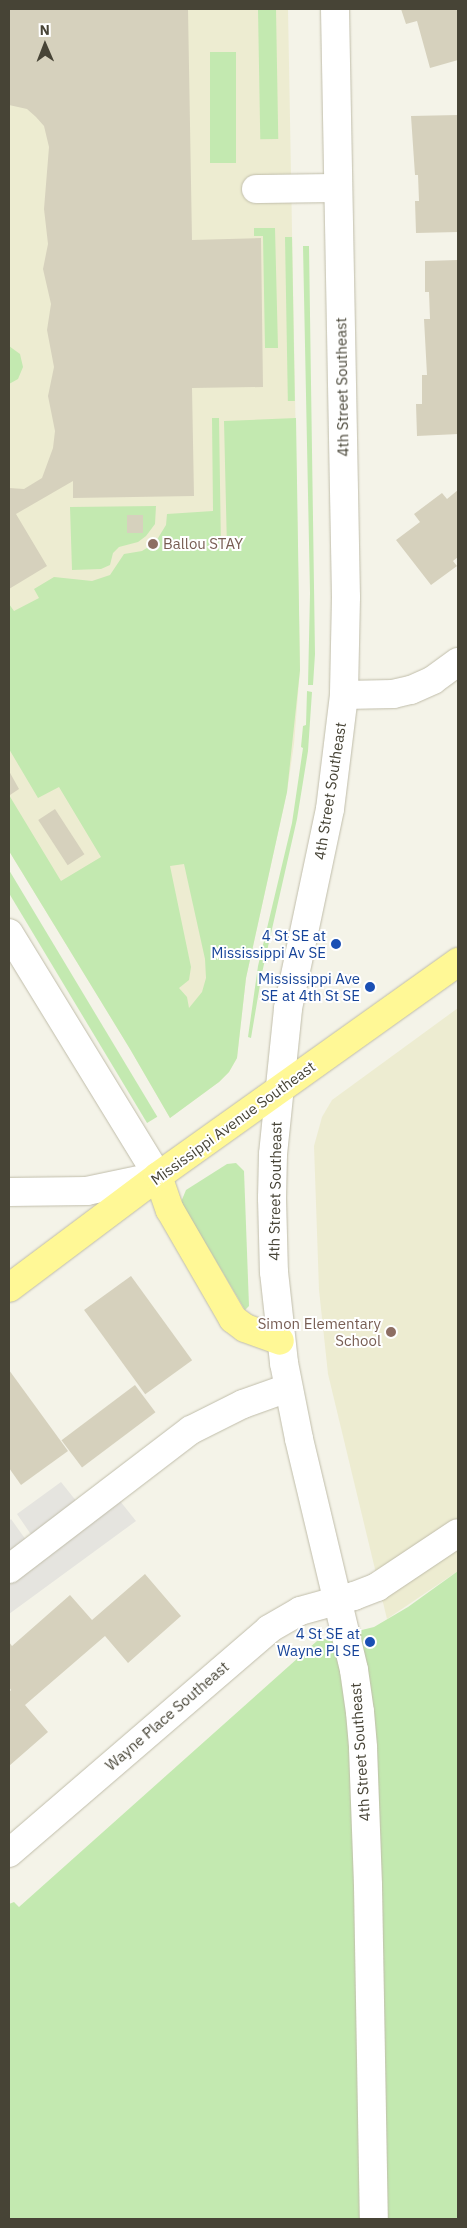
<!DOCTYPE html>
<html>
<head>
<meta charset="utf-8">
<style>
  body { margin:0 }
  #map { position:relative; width:467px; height:2228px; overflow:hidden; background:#f4f3e8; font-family:"IBM Plex Sans",sans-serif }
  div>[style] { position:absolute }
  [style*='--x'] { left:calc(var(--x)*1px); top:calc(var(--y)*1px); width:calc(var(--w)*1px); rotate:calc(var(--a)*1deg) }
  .education>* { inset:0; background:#edecd1 }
  .green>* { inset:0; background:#c3e9b0; transform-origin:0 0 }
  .parking>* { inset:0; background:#e5e4df }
  .building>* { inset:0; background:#d6d1bd; transform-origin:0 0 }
  .roads { filter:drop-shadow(0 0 1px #c0bdaa) drop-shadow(0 0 1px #c0bdaa) }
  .minor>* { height:28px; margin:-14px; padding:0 14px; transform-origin:14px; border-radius:14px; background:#fff }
  .major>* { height:28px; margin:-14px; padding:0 14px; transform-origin:14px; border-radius:14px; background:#fff896 }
  .dots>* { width:14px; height:14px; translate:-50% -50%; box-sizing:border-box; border:2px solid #fff; border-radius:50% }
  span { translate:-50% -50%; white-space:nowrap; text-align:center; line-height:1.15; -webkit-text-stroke:4px #fff; paint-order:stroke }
  .street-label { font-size:15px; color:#474436 }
  .education-label { font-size:15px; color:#785e54 }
  .left { translate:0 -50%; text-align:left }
  .right { translate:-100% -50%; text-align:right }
  .transit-label { font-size:15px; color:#164399 }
  .frame { position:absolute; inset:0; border:10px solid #474436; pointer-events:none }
  .north { position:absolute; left:20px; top:20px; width:50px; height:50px; -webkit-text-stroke:4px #fff; paint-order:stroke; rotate:359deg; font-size:14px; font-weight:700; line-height:20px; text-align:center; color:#474436 }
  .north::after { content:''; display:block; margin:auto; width:18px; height:22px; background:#474436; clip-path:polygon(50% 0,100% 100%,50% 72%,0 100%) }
</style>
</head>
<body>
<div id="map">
  <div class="education">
    <i style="clip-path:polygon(9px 9px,288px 9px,300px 670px,294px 744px,287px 792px,246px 978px,237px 1058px,229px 1072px,219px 1082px,170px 1118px,130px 1049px,9px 851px)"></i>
    <i style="clip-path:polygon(458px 1008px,458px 1571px,387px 1619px,328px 1374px,319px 1290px,314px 1146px,322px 1117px,332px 1100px)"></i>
  </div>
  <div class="green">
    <i style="left:276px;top:9px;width:130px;height:18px;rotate:89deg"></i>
    <i style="left:210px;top:52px;width:26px;height:111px"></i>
    <i style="clip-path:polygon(254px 228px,275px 228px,278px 348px,265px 348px,263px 236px,254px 236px)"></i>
    <i style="left:292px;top:237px;width:164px;height:7px;rotate:89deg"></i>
    <i style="clip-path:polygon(303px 246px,309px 246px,315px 654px,313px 685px,308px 685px,310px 593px)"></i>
    <i style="clip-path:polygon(9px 346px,20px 354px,23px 367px,18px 379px,9px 384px)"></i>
    <i style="clip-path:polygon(evenodd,212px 418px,219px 418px,221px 548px,227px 549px,224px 421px,296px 418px,300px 670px,287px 792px,246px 978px,237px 1058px,229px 1072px,219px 1082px,170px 1118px,130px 1049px,9px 851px,9px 795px,61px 881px,101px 857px,59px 787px,38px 798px,9px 749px,9px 604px,14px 611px,39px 598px,34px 589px,54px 577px,92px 581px,110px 575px,124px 554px,142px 551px,155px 543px,166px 525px,167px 514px,213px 511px,212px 418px,184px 864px,205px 959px,206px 978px,202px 992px,189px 1008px,187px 997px,179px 988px,189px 980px,191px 967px,170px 866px,184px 864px)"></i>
    <i style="clip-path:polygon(156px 506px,155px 524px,146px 536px,138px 542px,119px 547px,113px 553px,110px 565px,101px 569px,72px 570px,70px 507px)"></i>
    <i style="clip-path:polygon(307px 691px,312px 692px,308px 751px,297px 819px,262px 973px,251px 1038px,248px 1037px,258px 966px,292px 823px,303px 748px,301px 747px,303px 726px,306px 725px)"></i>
    <i style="left:9px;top:870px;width:288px;height:12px;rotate:59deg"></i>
    <i style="clip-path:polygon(236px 1163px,244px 1171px,249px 1306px,245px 1310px,181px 1202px,186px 1190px,227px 1164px)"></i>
    <i style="clip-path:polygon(458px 1571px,458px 2219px,9px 2219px,9px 1904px,14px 1902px,19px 1907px,317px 1641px,374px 1627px,408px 1607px)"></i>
  </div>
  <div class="parking">
    <i style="clip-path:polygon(104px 1481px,136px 1521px,9px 1614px,9px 1521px,11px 1519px,26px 1540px,32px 1536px,17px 1514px,61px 1482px,77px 1502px)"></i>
  </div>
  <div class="building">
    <i style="clip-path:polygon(9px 9px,188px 9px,192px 240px,261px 238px,263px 387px,192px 388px,194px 496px,73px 498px,73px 481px,16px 514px,47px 566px,9px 589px,9px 488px,24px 489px,42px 478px,53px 448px,55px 431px,48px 396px,54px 367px,47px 330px,51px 304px,43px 269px,48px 244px,44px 209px,49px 147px,44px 126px,36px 117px,27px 109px,9px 105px)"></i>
    <i style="clip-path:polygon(401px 9px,458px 9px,458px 60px,430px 68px,417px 21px,406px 24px)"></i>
    <i style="clip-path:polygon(458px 115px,458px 232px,416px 233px,415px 201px,419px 201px,418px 175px,415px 175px,411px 116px)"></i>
    <i style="clip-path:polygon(458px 260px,458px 434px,417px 436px,416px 404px,422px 404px,422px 375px,427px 375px,424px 319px,430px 319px,429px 292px,425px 292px,425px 261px)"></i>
    <i style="clip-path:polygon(458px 490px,458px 557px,453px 561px,457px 566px,431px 585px,396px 540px,420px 522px,414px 514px,442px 493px,447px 499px)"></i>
    <i style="left:127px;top:515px;width:16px;height:18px"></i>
    <i style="clip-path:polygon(9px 771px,19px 789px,10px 795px,9px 793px)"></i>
    <i style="left:55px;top:809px;width:54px;height:20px;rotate:57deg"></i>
    <i style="left:131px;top:1276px;width:104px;height:58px;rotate:54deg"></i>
    <i style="clip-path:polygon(9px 1370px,68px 1451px,21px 1485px,9px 1468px)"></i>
    <i style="left:135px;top:1385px;width:34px;height:92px;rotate:53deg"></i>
    <i style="clip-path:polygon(145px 1574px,181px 1616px,128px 1663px,105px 1636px,25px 1705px,48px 1732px,9px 1766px,9px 1692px,11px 1690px,9px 1687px,9px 1642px,12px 1646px,70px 1595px,92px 1620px)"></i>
  </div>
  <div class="roads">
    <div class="minor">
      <i style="--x:335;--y:9;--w:588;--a:88.93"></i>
      <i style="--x:346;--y:597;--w:98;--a:91.2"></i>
      <i style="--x:344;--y:695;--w:115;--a:97"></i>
      <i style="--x:330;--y:809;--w:204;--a:101.9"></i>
      <i style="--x:288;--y:1009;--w:146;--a:95.9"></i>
      <i style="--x:273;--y:1154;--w:44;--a:91.3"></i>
      <i style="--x:272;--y:1198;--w:74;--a:88.5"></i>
      <i style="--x:274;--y:1272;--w:92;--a:83.7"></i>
      <i style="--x:284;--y:1363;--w:77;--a:78.8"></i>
      <i style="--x:299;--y:1439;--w:237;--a:76.6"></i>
      <i style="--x:354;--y:1670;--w:42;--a:81.9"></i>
      <i style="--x:360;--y:1712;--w:36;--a:85"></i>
      <i style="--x:363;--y:1748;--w:138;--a:87.9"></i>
      <i style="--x:368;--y:1886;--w:333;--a:89"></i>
      <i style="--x:256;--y:189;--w:82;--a:-0.7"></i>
      <i style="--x:344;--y:695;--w:49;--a:-1.2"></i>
      <i style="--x:393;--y:694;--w:18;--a:-13"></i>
      <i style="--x:411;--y:690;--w:24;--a:-24"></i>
      <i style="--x:433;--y:680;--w:31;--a:-36"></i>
      <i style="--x:9;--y:933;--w:285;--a:58.5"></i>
      <i style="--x:158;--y:1176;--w:73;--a:168.1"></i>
      <i style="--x:87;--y:1191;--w:78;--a:179.3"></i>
      <i style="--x:9;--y:1569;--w:229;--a:-37.4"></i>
      <i style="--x:191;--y:1430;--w:58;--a:-26.6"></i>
      <i style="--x:243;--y:1404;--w:48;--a:-19.6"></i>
      <i style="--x:9;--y:1853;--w:343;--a:-40.7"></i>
      <i style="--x:269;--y:1629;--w:36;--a:-30"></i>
      <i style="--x:300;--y:1611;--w:56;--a:-15.5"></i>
      <i style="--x:354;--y:1596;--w:25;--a:-21"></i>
      <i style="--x:377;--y:1587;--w:97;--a:-33.7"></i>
    </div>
    <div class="major">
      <i style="--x:158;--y:1176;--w:36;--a:71"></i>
      <i style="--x:170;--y:1210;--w:126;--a:60"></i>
      <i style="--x:233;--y:1319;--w:15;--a:37"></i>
      <i style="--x:245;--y:1328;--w:37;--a:20"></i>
      <i style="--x:9;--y:1288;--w:186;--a:-36.9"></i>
      <i style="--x:158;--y:1176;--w:369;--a:-35.5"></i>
    </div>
  </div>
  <div class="dots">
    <i style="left:153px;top:544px;background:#8d6e63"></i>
    <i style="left:336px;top:944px;background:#1a4fb4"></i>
    <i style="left:370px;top:987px;background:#1a4fb4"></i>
    <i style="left:391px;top:1332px;background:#8d6e63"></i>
    <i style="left:370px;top:1642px;background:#1a4fb4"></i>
  </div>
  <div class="street-label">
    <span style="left:342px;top:387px;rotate:-91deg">4th Street Southeast</span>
    <span style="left:330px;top:791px;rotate:-81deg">4th Street Southeast</span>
    <span style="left:233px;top:1123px;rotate:-36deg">Mississippi Avenue Southeast</span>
    <span style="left:275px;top:1191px;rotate:-89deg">4th Street Southeast</span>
    <span style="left:167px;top:1716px;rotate:-41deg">Wayne Place Southeast</span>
    <span style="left:360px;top:1752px;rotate:-94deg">4th Street Southeast</span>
  </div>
  <div class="education-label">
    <span class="left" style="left:163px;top:544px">Ballou STAY</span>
    <span class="right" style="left:381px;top:1332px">Simon Elementary<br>School</span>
  </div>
  <div class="transit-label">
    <span class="right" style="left:326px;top:944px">4 St SE at<br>Mississippi Av SE</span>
    <span class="right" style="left:360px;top:987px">Mississippi Ave<br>SE at 4th St SE</span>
    <span class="right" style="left:360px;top:1642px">4 St SE at<br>Wayne Pl SE</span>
  </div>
  <div class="frame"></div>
  <div class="north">N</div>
</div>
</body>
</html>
